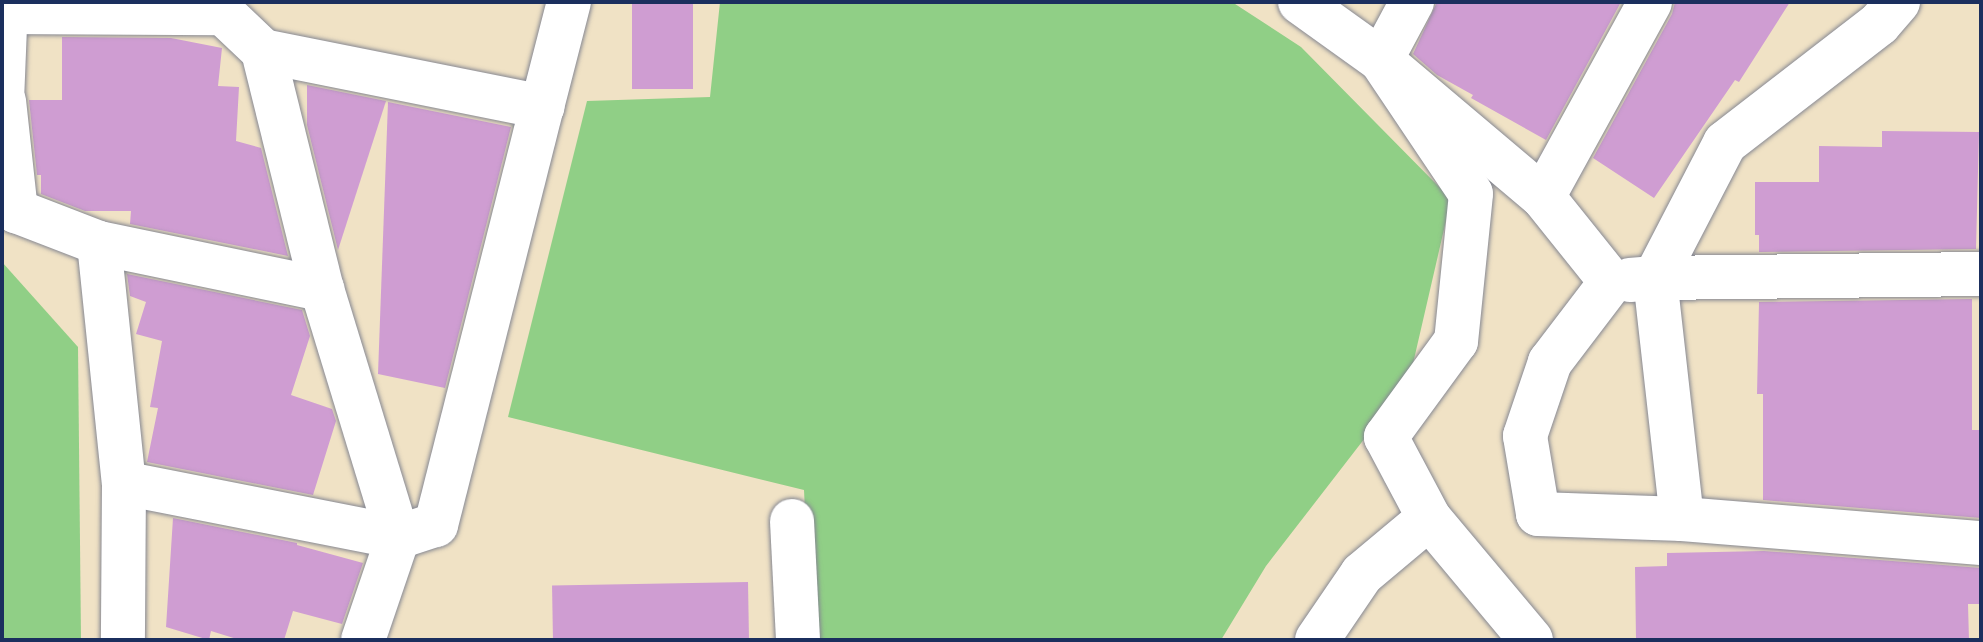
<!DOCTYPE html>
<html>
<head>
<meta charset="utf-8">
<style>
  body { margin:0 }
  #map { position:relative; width:1983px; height:642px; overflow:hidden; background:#f0e2c5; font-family:Cardo,serif }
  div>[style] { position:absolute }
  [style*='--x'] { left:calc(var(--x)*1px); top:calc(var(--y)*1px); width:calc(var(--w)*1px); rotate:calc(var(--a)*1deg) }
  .green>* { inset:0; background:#90cf86 }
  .building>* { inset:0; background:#cf9dd2; transform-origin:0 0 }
  .roads { filter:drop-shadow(0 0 2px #868892) drop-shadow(0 0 2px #868892) }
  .minor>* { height:44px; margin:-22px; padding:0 22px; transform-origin:22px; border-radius:22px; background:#fff }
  span { translate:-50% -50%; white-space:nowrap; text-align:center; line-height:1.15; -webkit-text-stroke:8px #fff; paint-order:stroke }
  .frame { position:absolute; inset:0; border:4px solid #1b2f5e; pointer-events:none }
</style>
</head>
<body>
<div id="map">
  <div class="green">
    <i style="clip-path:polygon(720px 2px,1232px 2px,1301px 47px,1451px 199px,1409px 381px,1266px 566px,1221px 640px,811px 640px,804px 490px,508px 417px,587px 101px,710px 97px)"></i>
    <i style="clip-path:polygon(2px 262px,78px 347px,81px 640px,2px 640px)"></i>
  </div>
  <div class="building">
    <i style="left:632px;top:2px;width:61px;height:87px"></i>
    <i style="clip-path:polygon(1437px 2px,1621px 2px,1546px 140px,1471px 98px,1473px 95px,1437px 75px,1413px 54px)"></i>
    <i style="clip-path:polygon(1675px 2px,1790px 2px,1739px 82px,1735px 80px,1654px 198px,1593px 158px,1672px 14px)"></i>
    <i style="clip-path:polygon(62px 37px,171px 38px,222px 48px,218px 86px,239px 87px,236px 141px,261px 148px,288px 256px,130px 224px,131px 211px,85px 211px,41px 194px,41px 175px,37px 175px,29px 100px,62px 100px)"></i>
    <i style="clip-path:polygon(307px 85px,386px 101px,338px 250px,307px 125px)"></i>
    <i style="clip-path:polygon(388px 102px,511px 127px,445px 388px,378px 374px)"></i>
    <i style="clip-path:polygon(1882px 131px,1979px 132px,1976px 249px,1759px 252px,1759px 235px,1755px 235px,1755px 182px,1819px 182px,1819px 146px,1882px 147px)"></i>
    <i style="clip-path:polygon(127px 274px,302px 310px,310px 336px,291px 395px,332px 409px,336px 421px,313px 495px,147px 462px,158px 408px,150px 407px,162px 341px,136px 334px,146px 302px,130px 296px)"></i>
    <i style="clip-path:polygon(1972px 299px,1972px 430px,1981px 430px,1981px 518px,1763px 500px,1763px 394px,1757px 394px,1759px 302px)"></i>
    <i style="clip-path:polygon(173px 518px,297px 543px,297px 545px,363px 563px,342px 624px,293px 611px,284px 640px,240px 640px,211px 631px,209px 640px,166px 627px)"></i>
    <i style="clip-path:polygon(1764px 551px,1981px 568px,1981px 604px,1968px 604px,1969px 640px,1636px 640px,1635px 567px,1667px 566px,1667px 553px)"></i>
    <i style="left:748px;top:582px;width:58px;height:196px;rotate:89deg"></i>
  </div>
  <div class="roads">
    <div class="minor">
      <i style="--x:1300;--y:2;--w:100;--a:35.6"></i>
      <i style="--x:1381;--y:60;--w:161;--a:56.1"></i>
      <i style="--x:1471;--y:194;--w:148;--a:95.8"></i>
      <i style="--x:1456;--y:341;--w:119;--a:126.1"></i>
      <i style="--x:1386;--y:437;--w:92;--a:62"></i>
      <i style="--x:1429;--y:518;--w:159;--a:50.1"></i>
      <i style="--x:1412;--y:2;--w:66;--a:118.1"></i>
      <i style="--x:1381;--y:60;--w:212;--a:40.2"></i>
      <i style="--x:1543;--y:197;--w:109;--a:51.3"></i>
      <i style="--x:1611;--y:282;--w:101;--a:127.3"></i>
      <i style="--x:1550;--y:362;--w:78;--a:108.7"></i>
      <i style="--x:1525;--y:436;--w:79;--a:80.5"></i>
      <i style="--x:1538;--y:514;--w:144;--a:2"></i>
      <i style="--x:1682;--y:519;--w:300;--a:4.6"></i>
      <i style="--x:2;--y:12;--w:221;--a:0.3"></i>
      <i style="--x:223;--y:13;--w:55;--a:43.5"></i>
      <i style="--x:263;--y:51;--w:285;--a:11.3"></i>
      <i style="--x:542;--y:107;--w:108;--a:-75.6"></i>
      <i style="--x:263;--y:51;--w:245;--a:76.1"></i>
      <i style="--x:2;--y:101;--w:99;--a:-87.7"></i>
      <i style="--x:4;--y:101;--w:111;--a:83.8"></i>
      <i style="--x:16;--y:211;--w:89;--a:21.1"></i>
      <i style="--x:99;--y:243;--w:241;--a:84.1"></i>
      <i style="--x:124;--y:483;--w:157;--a:90.4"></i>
      <i style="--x:1543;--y:197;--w:222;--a:-61.2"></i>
      <i style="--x:99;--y:243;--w:228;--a:11.7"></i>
      <i style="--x:322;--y:289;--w:259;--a:73"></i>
      <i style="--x:398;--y:537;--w:279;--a:-168.9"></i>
      <i style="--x:1630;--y:280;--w:25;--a:-5"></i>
      <i style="--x:1655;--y:278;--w:152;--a:-62.6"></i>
      <i style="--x:1725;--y:143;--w:195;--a:-37.7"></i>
      <i style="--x:1879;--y:24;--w:29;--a:-49"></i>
      <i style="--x:1682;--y:519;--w:243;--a:-96.4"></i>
      <i style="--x:1655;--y:278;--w:326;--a:-0.7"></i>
      <i style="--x:792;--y:521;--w:119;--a:87.1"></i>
      <i style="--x:398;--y:537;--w:40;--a:-18"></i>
      <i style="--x:436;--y:525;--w:431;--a:-75.8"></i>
      <i style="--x:363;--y:640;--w:109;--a:-71.2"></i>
      <i style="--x:1317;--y:640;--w:80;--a:-55.7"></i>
      <i style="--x:1362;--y:574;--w:87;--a:-39.9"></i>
    </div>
  </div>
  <div class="frame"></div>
</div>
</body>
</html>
